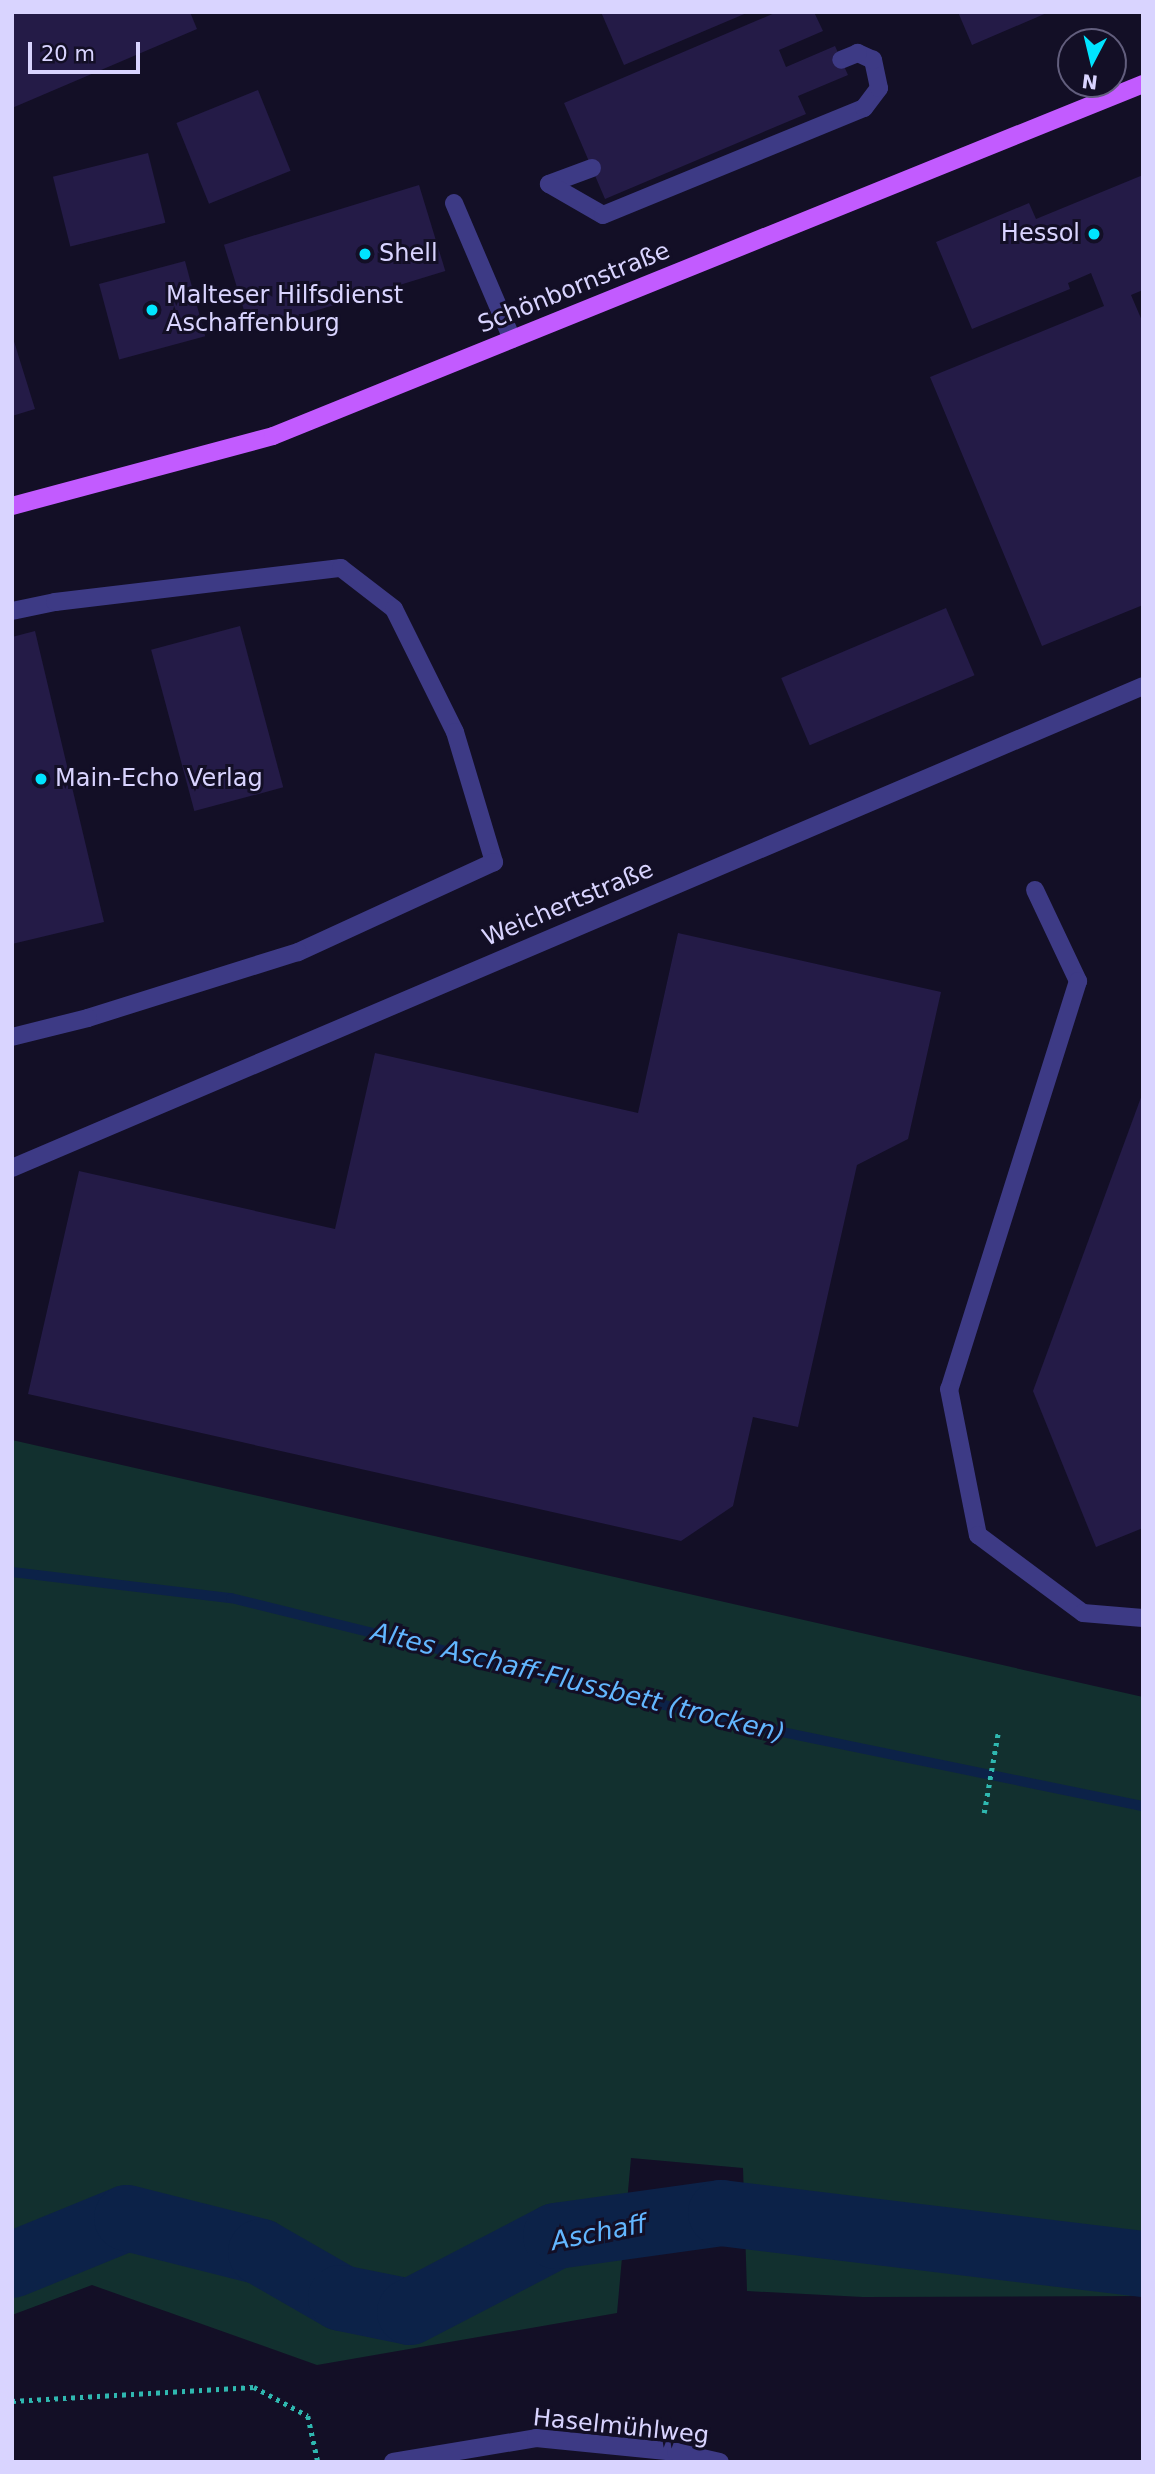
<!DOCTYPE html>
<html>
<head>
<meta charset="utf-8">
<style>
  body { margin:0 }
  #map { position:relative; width:1155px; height:2474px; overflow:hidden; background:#130f26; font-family:"DejaVu Sans",sans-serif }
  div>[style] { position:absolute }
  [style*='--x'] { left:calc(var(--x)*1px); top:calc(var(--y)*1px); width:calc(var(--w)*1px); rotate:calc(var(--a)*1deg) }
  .green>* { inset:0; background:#12302f }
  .stream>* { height:10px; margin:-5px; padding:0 5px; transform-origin:5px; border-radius:5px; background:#0c2248 }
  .river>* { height:66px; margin:-33px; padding:0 33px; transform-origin:33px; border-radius:33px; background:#0c2248 }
  .building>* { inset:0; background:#241b47; transform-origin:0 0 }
  .path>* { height:4.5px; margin-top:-2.25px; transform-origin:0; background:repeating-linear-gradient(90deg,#2fb8b0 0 3.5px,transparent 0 8.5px) }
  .lane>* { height:18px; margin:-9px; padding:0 9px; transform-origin:9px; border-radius:9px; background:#3d3a85 }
  .street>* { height:18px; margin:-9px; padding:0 9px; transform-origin:9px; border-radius:9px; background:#3d3a85 }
  .primary>* { height:18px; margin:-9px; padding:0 9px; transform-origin:9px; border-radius:9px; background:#c25bff }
  .dots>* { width:19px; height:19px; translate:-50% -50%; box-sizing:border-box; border:4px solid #130f26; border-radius:50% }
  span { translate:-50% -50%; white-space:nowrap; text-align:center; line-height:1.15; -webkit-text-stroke:6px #130f26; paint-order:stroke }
  .poi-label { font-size:24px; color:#d9d4ff }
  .right { translate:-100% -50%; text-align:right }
  .left { translate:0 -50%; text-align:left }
  .street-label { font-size:24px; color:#d9d4ff }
  .water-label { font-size:26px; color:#62b6ff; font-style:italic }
  .frame { position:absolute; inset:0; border:14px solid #d9d4ff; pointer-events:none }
  .north { position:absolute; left:1057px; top:28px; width:70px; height:70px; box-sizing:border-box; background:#130f26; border:2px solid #625e7d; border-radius:50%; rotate:187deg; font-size:19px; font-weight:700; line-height:28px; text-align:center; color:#d9d4ff }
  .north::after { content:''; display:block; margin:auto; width:24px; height:32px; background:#00e5ff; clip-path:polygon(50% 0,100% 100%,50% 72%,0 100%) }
  .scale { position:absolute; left:28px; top:42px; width:112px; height:32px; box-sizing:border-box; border:4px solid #d9d4ff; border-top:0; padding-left:9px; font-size:21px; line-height:24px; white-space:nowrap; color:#d9d4ff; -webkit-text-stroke:5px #130f26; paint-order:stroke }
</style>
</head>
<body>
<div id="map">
  <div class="green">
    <i style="clip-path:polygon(12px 1440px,1143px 1697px,1143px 2296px,863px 2297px,747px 2291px,743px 2168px,631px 2158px,617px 2313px,317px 2365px,92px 2285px,12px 2315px)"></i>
  </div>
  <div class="stream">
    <i style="--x:12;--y:1572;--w:221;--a:6.8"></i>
    <i style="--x:231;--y:1598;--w:517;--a:13.87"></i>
    <i style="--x:733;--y:1722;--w:419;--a:11.6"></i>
  </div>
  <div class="river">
    <i style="--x:12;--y:2265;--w:124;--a:-22.2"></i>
    <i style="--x:127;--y:2218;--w:138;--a:14.2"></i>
    <i style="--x:261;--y:2252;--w:92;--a:29.9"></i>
    <i style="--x:341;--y:2298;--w:70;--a:11.5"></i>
    <i style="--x:410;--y:2312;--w:165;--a:-27.5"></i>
    <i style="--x:556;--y:2236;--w:167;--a:-7.9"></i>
    <i style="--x:721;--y:2213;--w:425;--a:6.9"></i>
  </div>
  <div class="building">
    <i style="clip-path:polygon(12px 12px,190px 12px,197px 29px,12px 108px)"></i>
    <i style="clip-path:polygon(601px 12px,749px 12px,624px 65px)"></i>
    <i style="clip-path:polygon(777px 12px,814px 12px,823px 31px,779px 50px,786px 67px,835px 46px,848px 75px,798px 96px,806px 114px,605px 199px,564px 103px)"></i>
    <i style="clip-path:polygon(958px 12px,1049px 12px,972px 45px)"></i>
    <i style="left:258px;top:90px;width:87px;height:88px;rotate:68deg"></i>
    <i style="left:148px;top:153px;width:72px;height:98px;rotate:76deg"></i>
    <i style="clip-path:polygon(1143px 175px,1143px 290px,1131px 295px,1143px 323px,1143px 605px,1042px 646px,930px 377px,1104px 306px,1091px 273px,1068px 283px,1070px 289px,972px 329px,936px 242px,1029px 203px,1036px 219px)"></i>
    <i style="left:419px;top:185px;width:90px;height:204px;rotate:73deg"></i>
    <i style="left:185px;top:261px;width:78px;height:89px;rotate:75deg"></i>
    <i style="clip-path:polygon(12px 335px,35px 409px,12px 416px)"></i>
    <i style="left:946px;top:608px;width:73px;height:179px;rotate:67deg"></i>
    <i style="left:240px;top:626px;width:167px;height:92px;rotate:75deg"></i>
    <i style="clip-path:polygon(35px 631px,104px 922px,12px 944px,12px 637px)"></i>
    <i style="clip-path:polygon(678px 933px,941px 992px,908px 1139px,857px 1165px,798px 1427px,753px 1417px,733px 1506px,681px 1541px,28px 1394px,79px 1171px,335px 1229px,375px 1053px,638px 1113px)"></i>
    <i style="clip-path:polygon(1143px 1092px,1143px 1528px,1096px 1547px,1033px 1391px)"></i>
  </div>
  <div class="path">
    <i style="--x:984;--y:1813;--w:81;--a:-80.1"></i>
    <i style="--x:12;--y:2401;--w:242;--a:-3.3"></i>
    <i style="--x:254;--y:2387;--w:61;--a:28.2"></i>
    <i style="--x:308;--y:2416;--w:47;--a:77.7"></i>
  </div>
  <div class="lane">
    <i style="--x:592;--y:168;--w:46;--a:159.6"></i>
    <i style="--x:549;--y:184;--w:62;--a:29.9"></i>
    <i style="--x:603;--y:215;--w:282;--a:-22.3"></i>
    <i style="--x:864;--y:108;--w:25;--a:-53"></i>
    <i style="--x:879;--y:88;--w:29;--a:-102"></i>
    <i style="--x:873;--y:60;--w:17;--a:-155"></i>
    <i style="--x:858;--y:53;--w:18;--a:158"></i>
    <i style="--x:454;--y:203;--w:148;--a:66.9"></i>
    <i style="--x:12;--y:611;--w:44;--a:-11.8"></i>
    <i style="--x:55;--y:602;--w:288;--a:-6.8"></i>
    <i style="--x:341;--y:568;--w:67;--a:37.7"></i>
    <i style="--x:394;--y:609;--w:137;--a:63.6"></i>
    <i style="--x:455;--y:732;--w:136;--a:73.3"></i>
    <i style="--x:494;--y:862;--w:216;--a:155.3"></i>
    <i style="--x:298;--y:952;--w:220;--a:162.6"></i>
    <i style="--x:88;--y:1018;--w:78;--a:166"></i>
    <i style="--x:1035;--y:890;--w:101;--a:64.7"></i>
    <i style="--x:1078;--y:981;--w:428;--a:107.5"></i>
    <i style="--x:949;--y:1389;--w:149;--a:78.8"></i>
    <i style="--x:978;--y:1535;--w:131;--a:36.6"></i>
    <i style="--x:1083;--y:1613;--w:60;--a:4.8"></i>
  </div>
  <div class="street">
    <i style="--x:12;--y:1168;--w:1229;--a:-23.08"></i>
    <i style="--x:393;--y:2462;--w:145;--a:-9.5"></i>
    <i style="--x:536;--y:2438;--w:141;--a:5.7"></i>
    <i style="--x:676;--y:2452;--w:45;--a:12.8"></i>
  </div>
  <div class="primary">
    <i style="--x:12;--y:506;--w:270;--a:-15"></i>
    <i style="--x:273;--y:436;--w:939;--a:-22.03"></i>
  </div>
  <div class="dots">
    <i style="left:1094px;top:234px;background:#00e5ff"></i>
    <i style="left:365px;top:254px;background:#00e5ff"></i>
    <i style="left:152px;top:310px;background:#00e5ff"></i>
    <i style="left:41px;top:779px;background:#00e5ff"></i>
  </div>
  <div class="poi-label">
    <span class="right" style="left:1080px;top:234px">Hessol</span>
    <span class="left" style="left:379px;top:254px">Shell</span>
    <span class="left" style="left:166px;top:310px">Malteser Hilfsdienst<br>Aschaffenburg</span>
    <span class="left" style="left:55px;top:779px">Main-Echo Verlag</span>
  </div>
  <div class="street-label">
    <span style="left:574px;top:288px;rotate:-22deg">Schönbornstraße</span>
    <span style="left:568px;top:904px;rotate:-23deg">Weichertstraße</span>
    <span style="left:621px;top:2427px;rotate:6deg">Haselmühlweg</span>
  </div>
  <div class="water-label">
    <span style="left:578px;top:1683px;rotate:14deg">Altes Aschaff-Flussbett (trocken)</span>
    <span style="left:599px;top:2233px;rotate:-11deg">Aschaff</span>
  </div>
  <div class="frame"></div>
  <div class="north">N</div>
  <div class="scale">20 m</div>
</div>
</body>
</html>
